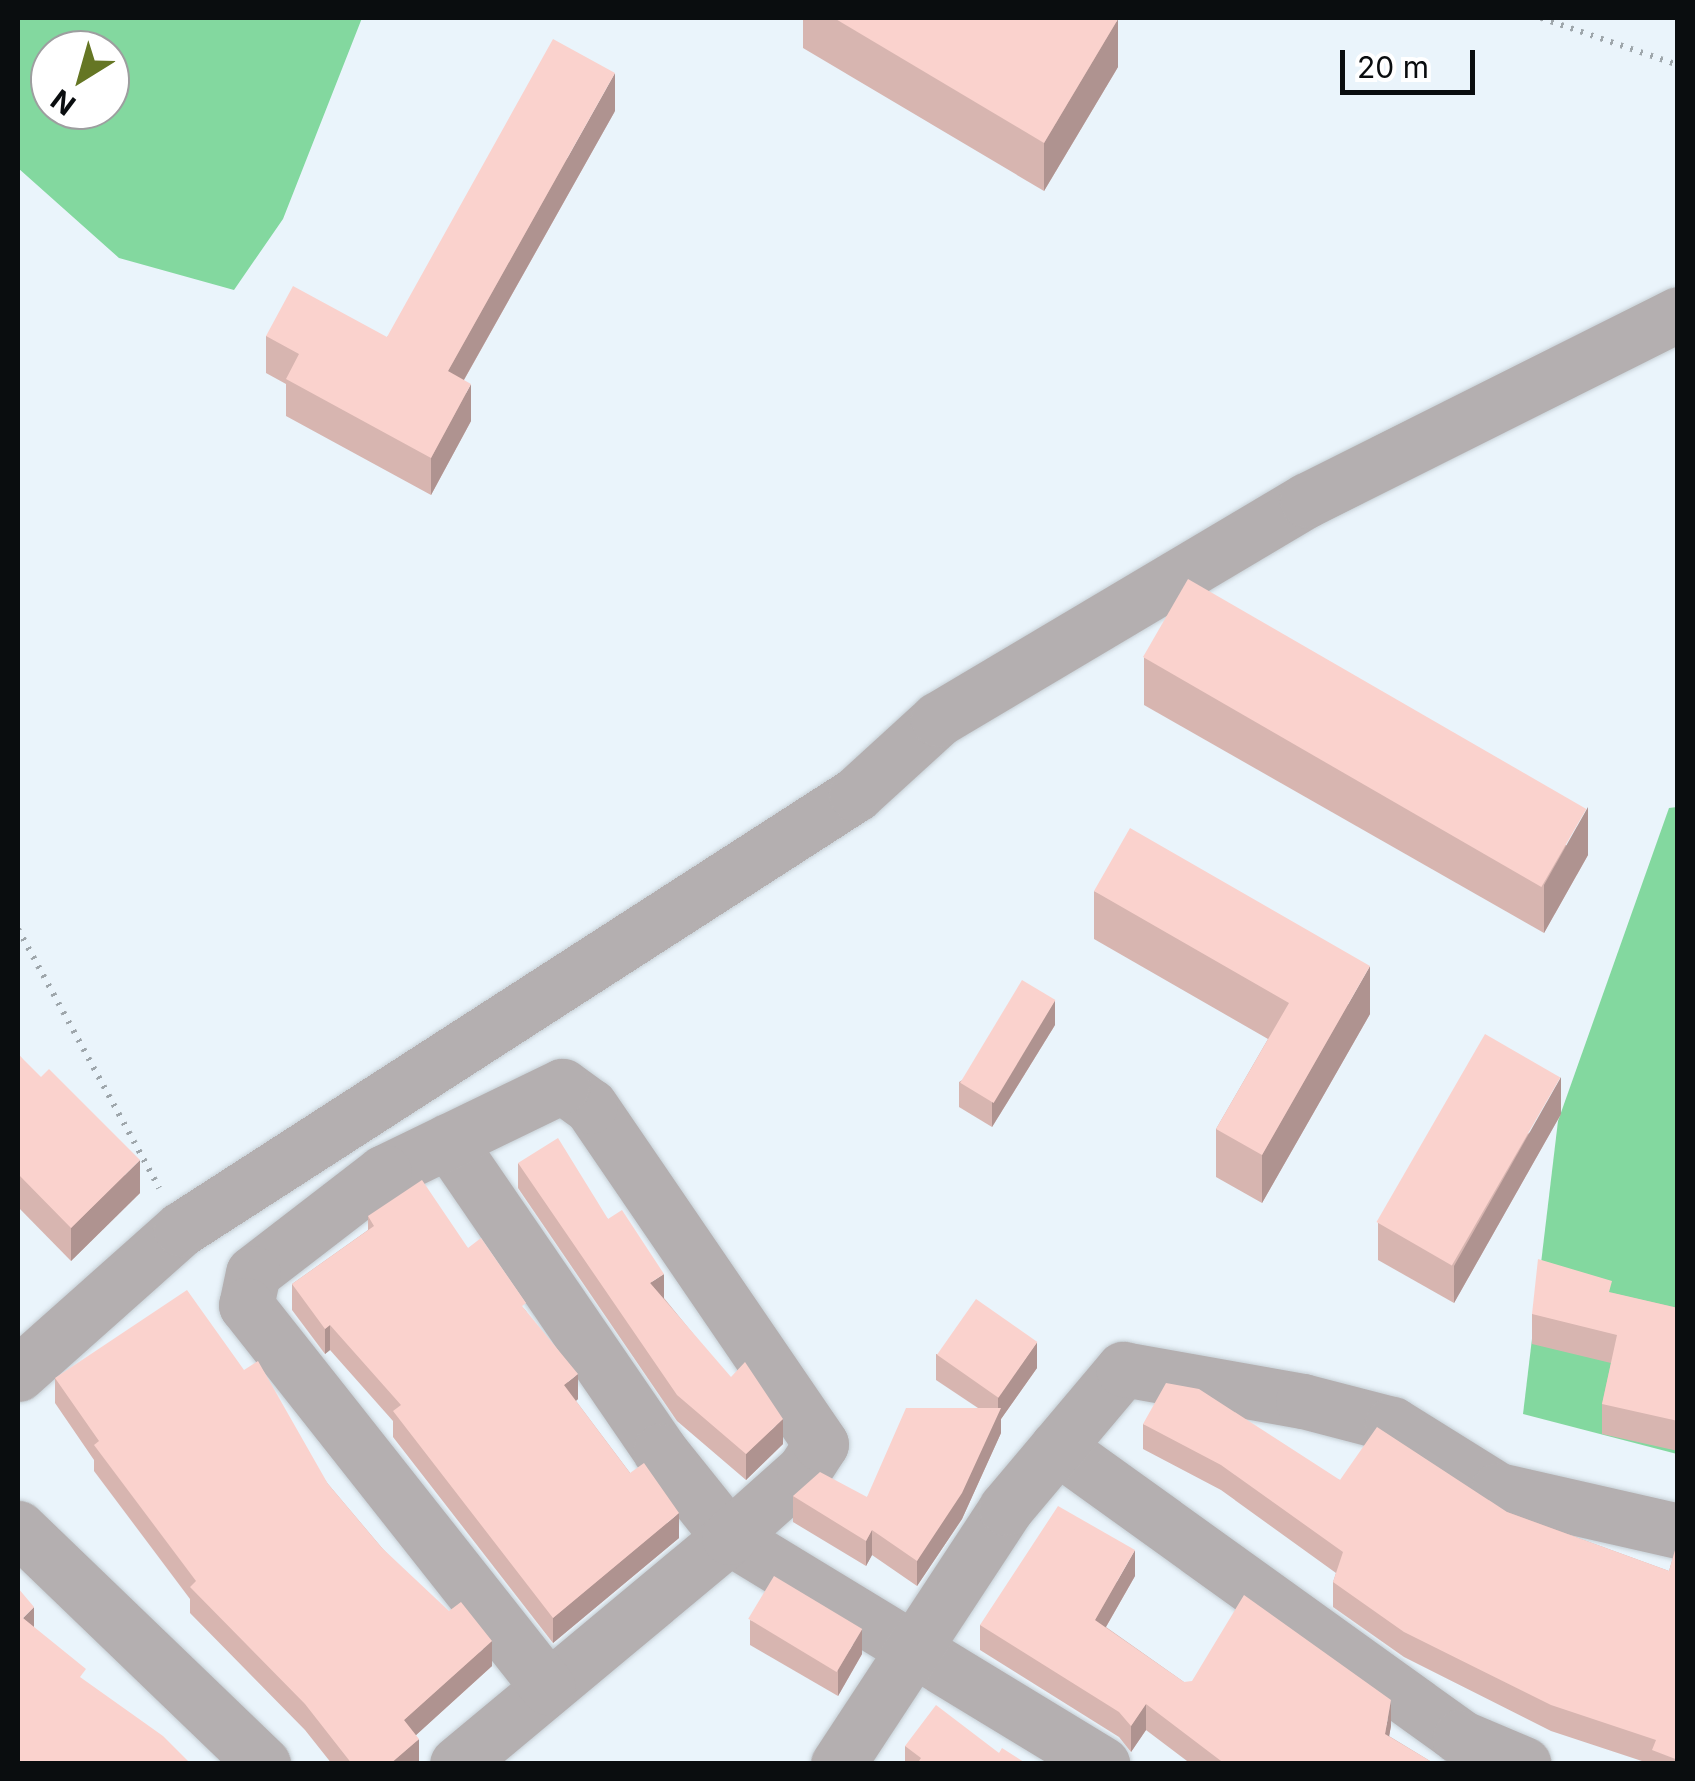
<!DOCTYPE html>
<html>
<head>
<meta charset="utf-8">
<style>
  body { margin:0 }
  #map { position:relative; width:1695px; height:1781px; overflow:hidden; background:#eaf4fb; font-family:Inter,sans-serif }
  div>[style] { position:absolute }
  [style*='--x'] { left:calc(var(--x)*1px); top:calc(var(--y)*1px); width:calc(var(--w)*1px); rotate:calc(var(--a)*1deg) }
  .forest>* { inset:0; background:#83d89f }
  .path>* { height:6px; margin-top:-3px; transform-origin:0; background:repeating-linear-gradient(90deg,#9ea6ab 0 2.5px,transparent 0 10.5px) }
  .roads { filter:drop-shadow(0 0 2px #c6cfd5) drop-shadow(0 0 2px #c6cfd5) }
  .minor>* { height:55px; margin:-27.5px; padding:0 27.5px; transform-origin:27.5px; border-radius:27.5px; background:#b4afb0 }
  .wall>* { inset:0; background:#d7b5b0 }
  .shaded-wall>* { inset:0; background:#af9390 }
  .building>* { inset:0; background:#fad2cd; transform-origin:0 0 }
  span { translate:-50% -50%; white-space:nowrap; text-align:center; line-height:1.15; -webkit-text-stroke:8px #fff; paint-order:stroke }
  .frame { position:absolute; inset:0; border:20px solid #0a0d0f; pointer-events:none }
  .north { position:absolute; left:30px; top:30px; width:100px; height:100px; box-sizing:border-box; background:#fff; border:2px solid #9d9e9f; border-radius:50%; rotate:217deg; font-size:28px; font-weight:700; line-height:40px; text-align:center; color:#0a0d0f }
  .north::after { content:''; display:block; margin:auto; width:35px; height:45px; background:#657624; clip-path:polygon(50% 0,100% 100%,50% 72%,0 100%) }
  .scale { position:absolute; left:1340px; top:50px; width:135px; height:45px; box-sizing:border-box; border:5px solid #0a0d0f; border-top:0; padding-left:12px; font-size:30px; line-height:35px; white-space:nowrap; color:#0a0d0f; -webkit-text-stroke:8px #fff; paint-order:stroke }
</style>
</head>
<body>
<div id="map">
  <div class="forest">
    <i style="clip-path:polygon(evenodd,18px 18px,362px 18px,283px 219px,234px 290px,119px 258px,18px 168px,18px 18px,50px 50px,110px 50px,110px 110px,50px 110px,50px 50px)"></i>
    <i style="clip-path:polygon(1677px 807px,1677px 1454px,1523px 1414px,1558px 1121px,1669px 808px)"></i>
  </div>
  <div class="path">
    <i style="--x:1541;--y:18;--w:145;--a:18.9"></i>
    <i style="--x:18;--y:929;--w:295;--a:61.4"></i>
  </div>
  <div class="roads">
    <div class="minor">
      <i style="--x:448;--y:1141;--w:376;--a:55.6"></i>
      <i style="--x:660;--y:1451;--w:110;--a:51.3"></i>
      <i style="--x:729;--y:1537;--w:437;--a:31.3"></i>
      <i style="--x:18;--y:1374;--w:218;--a:-41.7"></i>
      <i style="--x:181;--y:1229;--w:803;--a:-32.8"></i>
      <i style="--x:856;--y:794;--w:111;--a:-42.4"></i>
      <i style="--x:938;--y:719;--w:429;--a:-30.7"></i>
      <i style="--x:1307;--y:500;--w:415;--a:-26.6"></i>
      <i style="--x:1057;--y:1447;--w:496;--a:35.7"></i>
      <i style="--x:1460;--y:1737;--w:69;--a:22.9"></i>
      <i style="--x:18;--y:1528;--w:340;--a:43.9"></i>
      <i style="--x:457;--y:1764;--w:354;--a:-39.8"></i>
      <i style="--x:729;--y:1537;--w:101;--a:-41.8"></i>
      <i style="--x:804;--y:1470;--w:31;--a:-57"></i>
      <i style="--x:821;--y:1444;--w:409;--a:-124.3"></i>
      <i style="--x:590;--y:1106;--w:34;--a:-144"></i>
      <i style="--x:562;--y:1086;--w:198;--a:154.2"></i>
      <i style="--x:384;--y:1172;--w:165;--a:142.4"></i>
      <i style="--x:253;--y:1273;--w:33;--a:102"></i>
      <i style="--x:246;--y:1305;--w:487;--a:51.7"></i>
      <i style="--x:838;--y:1764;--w:306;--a:-56.7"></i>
      <i style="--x:1006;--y:1508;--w:182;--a:-49.9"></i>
      <i style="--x:1123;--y:1369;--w:183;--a:10.1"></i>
      <i style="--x:1303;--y:1401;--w:92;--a:14.5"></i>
      <i style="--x:1392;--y:1424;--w:125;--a:31.9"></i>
      <i style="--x:1498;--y:1490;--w:185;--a:12.8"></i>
    </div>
  </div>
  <div class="wall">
    <i style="clip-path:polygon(803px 18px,1116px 18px,1118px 67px,1044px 191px,803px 48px)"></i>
    <i style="clip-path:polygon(615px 111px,464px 380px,471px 421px,431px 495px,286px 416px,286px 384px,266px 373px,266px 336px,387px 337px)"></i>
    <i style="clip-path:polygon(1144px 657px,1588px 855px,1544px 933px,1144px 705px)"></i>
    <i style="clip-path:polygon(1094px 891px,1370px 1014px,1262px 1203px,1216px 1177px,1216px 1129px,1268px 1039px,1094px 939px)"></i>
    <i style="clip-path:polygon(1055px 1025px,992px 1127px,959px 1107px,959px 1082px)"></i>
    <i style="clip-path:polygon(18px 1054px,140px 1193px,71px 1261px,18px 1207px)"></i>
    <i style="clip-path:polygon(1561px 1114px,1454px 1303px,1378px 1260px,1378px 1223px)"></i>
    <i style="clip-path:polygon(518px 1163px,608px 1219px,664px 1298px,783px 1444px,746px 1480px,677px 1421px,518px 1188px)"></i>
    <i style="clip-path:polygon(368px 1216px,468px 1248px,526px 1311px,578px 1399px,576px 1401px,679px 1538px,553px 1643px,393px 1437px,393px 1421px,330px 1350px,325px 1354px,292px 1310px,292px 1284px,368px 1230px)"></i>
    <i style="clip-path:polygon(1612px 1293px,1678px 1308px,1678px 1451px,1602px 1434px,1602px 1404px,1611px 1363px,1532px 1344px,1532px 1314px)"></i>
    <i style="clip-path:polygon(936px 1354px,1037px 1368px,1001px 1419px,1001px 1433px,962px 1519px,917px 1586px,872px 1555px,866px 1566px,793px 1522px,793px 1496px,867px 1497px,978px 1408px,936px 1380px)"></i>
    <i style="clip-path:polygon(244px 1370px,328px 1484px,382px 1548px,492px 1666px,416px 1735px,419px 1764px,332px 1764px,305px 1730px,190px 1613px,190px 1599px,94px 1471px,94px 1460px,55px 1403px,55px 1378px)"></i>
    <i style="clip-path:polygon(1143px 1424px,1340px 1480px,1507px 1512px,1669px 1571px,1678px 1540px,1678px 1764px,1651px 1764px,1551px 1731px,1404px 1657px,1333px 1607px,1333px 1582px,1336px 1573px,1221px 1490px,1143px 1449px)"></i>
    <i style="clip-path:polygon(1135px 1576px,1106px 1627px,1184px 1682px,1391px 1726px,1389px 1736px,1435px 1764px,1191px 1764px,1146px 1730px,1131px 1752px,1119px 1737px,980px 1650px,980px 1625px)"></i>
    <i style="clip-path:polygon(750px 1620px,862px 1654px,838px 1696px,750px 1645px)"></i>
    <i style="clip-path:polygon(905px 1746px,999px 1753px,1027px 1764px,905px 1764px)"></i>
  </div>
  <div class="shaded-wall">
    <i style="clip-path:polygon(1118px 19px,1118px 67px,1044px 191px,1044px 143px)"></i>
    <i style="clip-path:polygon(615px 73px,615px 111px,448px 408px,448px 371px)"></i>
    <i style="clip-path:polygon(471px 384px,471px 421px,431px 495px,431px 458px)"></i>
    <i style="clip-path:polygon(1588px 807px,1588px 855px,1544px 933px,1544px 885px)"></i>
    <i style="clip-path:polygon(1370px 966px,1370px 1014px,1262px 1203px,1262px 1155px)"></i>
    <i style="clip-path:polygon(1055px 1000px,1055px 1025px,992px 1127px,992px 1102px)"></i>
    <i style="clip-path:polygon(1561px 1077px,1561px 1114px,1454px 1303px,1454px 1266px)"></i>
    <i style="clip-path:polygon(140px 1160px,140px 1193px,71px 1261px,71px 1228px)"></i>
    <i style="clip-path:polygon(664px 1274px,664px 1299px,650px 1283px)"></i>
    <i style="clip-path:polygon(330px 1325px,330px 1350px,325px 1354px,325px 1329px)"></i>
    <i style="clip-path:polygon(1037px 1342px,1037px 1368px,1001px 1419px,1001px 1433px,962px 1519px,917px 1586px,917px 1561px,998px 1413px,998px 1397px)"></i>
    <i style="clip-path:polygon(578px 1374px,578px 1399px,564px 1411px,564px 1385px)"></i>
    <i style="clip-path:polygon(783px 1419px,783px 1444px,746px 1480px,746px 1454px)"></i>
    <i style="clip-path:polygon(679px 1513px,679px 1538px,553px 1643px,553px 1618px)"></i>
    <i style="clip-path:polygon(872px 1530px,872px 1555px,866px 1566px,866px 1541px)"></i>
    <i style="clip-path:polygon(1135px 1550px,1135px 1576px,1095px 1646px,1095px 1620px)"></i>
    <i style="clip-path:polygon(34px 1607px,34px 1650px,23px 1618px)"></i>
    <i style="clip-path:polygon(862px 1629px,862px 1654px,838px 1696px,838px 1670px)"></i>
    <i style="clip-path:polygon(492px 1641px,492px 1666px,404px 1746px,404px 1720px)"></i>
    <i style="clip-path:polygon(1391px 1700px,1391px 1726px,1385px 1759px,1385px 1734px)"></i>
    <i style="clip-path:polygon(1146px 1704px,1146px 1730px,1131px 1752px,1131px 1726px)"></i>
    <i style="clip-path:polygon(419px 1739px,419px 1764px,390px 1764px)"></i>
  </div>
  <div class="building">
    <i style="clip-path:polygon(834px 18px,1116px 18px,1118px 19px,1044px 143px)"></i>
    <i style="clip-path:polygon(553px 39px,615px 73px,448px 371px,471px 384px,431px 458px,286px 379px,299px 354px,266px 336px,293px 286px,387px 337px)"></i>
    <i style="left:1188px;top:579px;width:460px;height:90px;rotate:30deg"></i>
    <i style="clip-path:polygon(1130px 828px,1370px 966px,1262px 1155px,1216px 1129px,1289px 1003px,1094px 891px)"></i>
    <i style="left:1022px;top:980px;width:39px;height:120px;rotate:31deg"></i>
    <i style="left:1485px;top:1034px;width:87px;height:217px;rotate:30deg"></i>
    <i style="clip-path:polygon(18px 1054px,41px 1077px,49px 1069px,140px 1160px,71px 1228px,18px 1174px)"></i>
    <i style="clip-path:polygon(558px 1138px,608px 1219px,622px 1210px,664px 1274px,650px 1283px,731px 1377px,745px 1362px,783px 1419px,746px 1454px,677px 1395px,518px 1163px)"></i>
    <i style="clip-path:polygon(422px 1180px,468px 1248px,481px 1238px,526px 1303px,522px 1306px,578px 1374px,564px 1385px,630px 1473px,644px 1463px,679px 1513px,553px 1618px,393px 1411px,401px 1405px,330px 1325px,325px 1329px,292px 1284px,374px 1226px,368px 1216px)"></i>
    <i style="clip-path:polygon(1538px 1259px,1612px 1281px,1609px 1292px,1678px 1308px,1678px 1421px,1602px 1404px,1617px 1335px,1532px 1314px)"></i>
    <i style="clip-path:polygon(187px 1290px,244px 1370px,258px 1361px,328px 1484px,382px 1548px,449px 1611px,461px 1602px,492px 1641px,404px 1720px,419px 1739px,390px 1764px,352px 1764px,305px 1704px,190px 1587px,196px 1581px,94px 1445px,99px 1441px,55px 1378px)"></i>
    <i style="left:976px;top:1299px;width:75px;height:68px;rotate:35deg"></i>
    <i style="clip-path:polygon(1166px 1383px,1199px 1389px,1340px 1480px,1377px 1427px,1507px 1512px,1669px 1571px,1678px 1540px,1678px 1760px,1652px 1750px,1656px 1740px,1551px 1705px,1404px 1632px,1333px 1582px,1343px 1552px,1221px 1465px,1143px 1424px)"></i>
    <i style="clip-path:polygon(906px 1408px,1001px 1408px,962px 1493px,917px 1561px,872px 1530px,866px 1541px,793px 1496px,820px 1472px,867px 1497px)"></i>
    <i style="clip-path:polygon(1058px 1506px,1135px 1550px,1095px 1620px,1184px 1682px,1192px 1681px,1244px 1595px,1391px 1700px,1385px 1734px,1435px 1764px,1225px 1764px,1146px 1704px,1131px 1726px,1119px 1712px,980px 1625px)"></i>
    <i style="left:774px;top:1576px;width:103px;height:50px;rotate:31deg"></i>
    <i style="clip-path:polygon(18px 1588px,34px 1607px,23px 1618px,86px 1669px,80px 1677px,163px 1736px,191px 1764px,18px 1764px)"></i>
    <i style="clip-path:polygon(936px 1705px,999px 1753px,1002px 1748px,1027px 1764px,917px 1764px,921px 1758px,905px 1746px)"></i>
  </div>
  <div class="frame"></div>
  <div class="north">N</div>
  <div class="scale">20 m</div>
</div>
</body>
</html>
